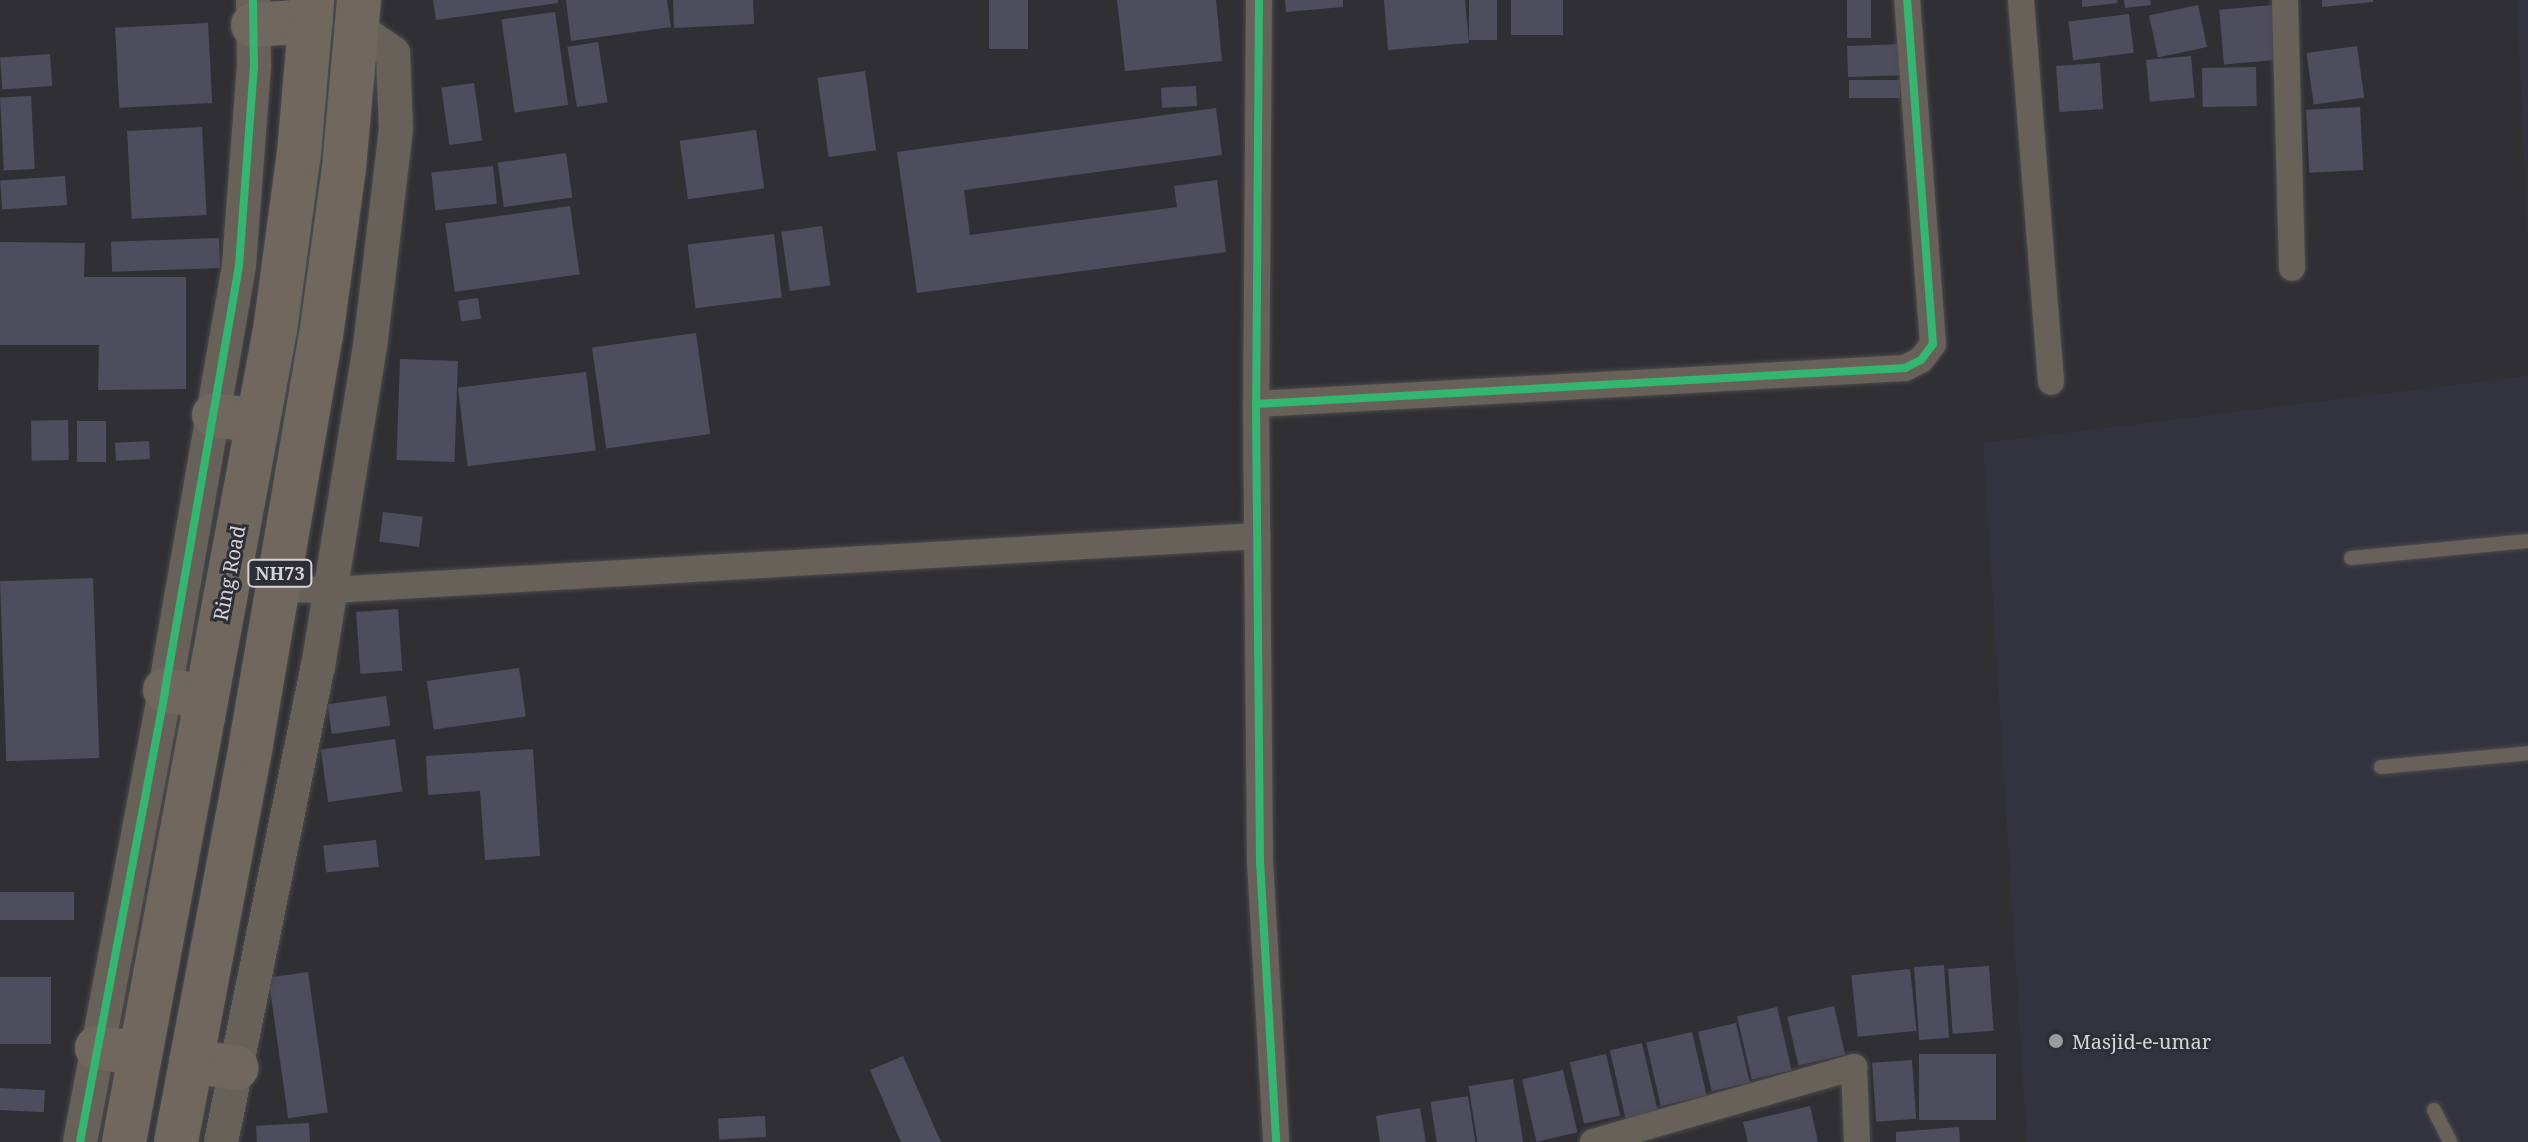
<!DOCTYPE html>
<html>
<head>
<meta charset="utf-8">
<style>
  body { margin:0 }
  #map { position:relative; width:2528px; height:1142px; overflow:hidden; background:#303034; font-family:"Noto Serif",serif }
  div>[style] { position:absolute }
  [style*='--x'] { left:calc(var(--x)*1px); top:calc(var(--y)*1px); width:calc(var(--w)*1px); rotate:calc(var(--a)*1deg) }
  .built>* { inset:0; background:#33333f }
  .building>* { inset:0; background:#4e4d5e; transform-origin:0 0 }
  .roads { filter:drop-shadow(0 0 2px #4b4b4e) drop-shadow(0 0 2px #4b4b4e) }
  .service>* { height:14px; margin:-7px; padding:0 7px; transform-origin:7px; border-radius:7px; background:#686159 }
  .minor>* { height:26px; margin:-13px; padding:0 13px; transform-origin:13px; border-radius:13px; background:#686159 }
  .tertiary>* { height:34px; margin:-17px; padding:0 17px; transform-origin:17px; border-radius:17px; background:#686159 }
  .trunk>* { height:44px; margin:-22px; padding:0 22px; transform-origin:22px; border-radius:22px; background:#70685e }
  .cycleway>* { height:8px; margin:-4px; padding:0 4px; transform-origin:4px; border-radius:4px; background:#33b770 }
  .dots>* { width:22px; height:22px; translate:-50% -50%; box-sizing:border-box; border:4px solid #2e2f36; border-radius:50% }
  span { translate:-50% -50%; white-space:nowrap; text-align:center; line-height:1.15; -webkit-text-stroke:6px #2e2f36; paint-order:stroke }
  .shield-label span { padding:2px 6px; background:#2e2f36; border:2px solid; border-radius:6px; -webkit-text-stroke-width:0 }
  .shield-label { font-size:18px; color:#d4d4d9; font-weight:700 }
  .street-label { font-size:20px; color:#d4d4d9 }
  .poi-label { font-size:20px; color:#d4d4d9 }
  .left { translate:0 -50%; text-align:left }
</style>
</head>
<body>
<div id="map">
  <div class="built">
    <i style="clip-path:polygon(2517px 0,2528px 0,2528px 244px)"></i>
    <i style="clip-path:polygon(2528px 376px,2528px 1142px,2027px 1142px,1983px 443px)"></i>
  </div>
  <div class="building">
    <i style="clip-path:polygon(433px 0,558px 0,558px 3px,436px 20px)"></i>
    <i style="clip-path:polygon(566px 0,667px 0,671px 27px,571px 41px)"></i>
    <i style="clip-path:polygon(673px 0,753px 0,754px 24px,674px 28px)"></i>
    <i style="left:989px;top:0;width:39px;height:49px"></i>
    <i style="clip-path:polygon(1117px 0,1216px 0,1222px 61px,1125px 71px)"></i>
    <i style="clip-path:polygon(1285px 0,1343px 0,1343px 7px,1286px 12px)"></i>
    <i style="clip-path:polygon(1384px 0,1465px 0,1469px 43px,1388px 50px)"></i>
    <i style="left:1469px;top:0;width:28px;height:40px"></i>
    <i style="left:1511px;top:0;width:52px;height:35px"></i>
    <i style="left:1847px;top:0;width:24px;height:38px"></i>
    <i style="clip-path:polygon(2082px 0,2117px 0,2118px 3px,2082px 7px)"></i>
    <i style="clip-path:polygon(2124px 0,2150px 0,2151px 5px,2125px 8px)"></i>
    <i style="clip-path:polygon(2322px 0,2373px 0,2373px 2px,2322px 7px)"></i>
    <i style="left:2198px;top:5px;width:43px;height:50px;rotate:78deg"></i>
    <i style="left:2273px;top:5px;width:55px;height:54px;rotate:85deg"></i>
    <i style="left:555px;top:12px;width:94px;height:54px;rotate:82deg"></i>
    <i style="left:2129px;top:14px;width:39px;height:61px;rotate:83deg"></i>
    <i style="left:208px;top:23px;width:80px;height:93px;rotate:87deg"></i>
    <i style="left:598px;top:42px;width:61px;height:31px;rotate:81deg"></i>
    <i style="left:1906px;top:44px;width:31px;height:59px;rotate:88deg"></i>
    <i style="left:2357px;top:46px;width:52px;height:51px;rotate:82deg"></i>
    <i style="left:50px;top:54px;width:32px;height:50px;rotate:86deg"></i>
    <i style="left:2191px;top:56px;width:42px;height:45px;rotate:85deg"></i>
    <i style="left:2100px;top:63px;width:46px;height:44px;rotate:86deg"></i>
    <i style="left:2256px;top:67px;width:39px;height:54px;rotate:89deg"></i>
    <i style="left:865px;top:71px;width:80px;height:48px;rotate:82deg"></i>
    <i style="left:1900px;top:80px;width:18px;height:51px;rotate:90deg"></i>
    <i style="left:474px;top:83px;width:58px;height:33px;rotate:82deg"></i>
    <i style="left:1196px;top:86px;width:20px;height:35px;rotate:87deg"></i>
    <i style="left:31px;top:96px;width:73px;height:31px;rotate:87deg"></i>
    <i style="left:2360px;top:107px;width:63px;height:54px;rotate:87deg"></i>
    <i style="clip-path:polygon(1216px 108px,1222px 155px,964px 190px,970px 235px,1177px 207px,1174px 186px,1217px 180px,1226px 252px,917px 293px,897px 152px)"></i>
    <i style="left:202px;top:127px;width:88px;height:75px;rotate:87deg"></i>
    <i style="left:756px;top:130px;width:59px;height:77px;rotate:82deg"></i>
    <i style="left:566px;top:153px;width:45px;height:69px;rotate:82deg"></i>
    <i style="left:493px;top:166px;width:38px;height:62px;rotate:84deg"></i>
    <i style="left:65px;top:176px;width:29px;height:65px;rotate:86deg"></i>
    <i style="left:570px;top:206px;width:69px;height:126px;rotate:82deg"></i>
    <i style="left:822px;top:226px;width:60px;height:41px;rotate:82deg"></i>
    <i style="left:774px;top:234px;width:64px;height:87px;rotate:83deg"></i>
    <i style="left:219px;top:238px;width:30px;height:108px;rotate:88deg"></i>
    <i style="clip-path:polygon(0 242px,85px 243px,84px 277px,186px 277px,186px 389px,98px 390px,99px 345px,0 345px)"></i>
    <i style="left:478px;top:298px;width:21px;height:20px;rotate:82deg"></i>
    <i style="left:696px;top:333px;width:102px;height:105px;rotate:82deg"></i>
    <i style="left:400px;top:359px;width:58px;height:101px;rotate:2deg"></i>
    <i style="left:586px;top:372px;width:79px;height:129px;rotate:83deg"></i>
    <i style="left:68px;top:420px;width:40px;height:37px;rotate:89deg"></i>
    <i style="left:77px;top:421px;width:29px;height:41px"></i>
    <i style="left:149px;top:441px;width:18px;height:34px;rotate:87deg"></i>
    <i style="left:383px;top:512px;width:40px;height:30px;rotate:7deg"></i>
    <i style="left:93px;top:578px;width:180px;height:93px;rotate:88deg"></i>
    <i style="left:398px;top:609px;width:62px;height:42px;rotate:86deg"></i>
    <i style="left:519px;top:668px;width:49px;height:93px;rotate:82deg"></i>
    <i style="left:386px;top:696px;width:30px;height:59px;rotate:82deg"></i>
    <i style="left:395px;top:739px;width:53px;height:75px;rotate:82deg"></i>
    <i style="clip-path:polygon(533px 749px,540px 856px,485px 860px,480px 791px,428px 795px,426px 756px)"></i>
    <i style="left:376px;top:840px;width:27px;height:53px;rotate:84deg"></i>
    <i style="left:74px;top:892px;width:28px;height:74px;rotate:90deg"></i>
    <i style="left:1944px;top:965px;width:73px;height:30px;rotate:86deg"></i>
    <i style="left:1989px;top:966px;width:65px;height:41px;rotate:86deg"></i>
    <i style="left:1910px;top:969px;width:62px;height:59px;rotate:84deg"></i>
    <i style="left:308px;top:972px;width:142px;height:40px;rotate:82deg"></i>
    <i style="left:51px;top:977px;width:67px;height:51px;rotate:90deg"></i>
    <i style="left:1834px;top:1006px;width:50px;height:48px;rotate:77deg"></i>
    <i style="left:1777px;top:1007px;width:65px;height:41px;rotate:77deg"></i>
    <i style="left:1736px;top:1023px;width:61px;height:39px;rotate:77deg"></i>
    <i style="left:1692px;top:1032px;width:65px;height:47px;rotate:77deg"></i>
    <i style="left:1642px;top:1043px;width:70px;height:33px;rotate:77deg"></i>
    <i style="left:1606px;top:1054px;width:63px;height:37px;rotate:77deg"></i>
    <i style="left:1996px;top:1054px;width:66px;height:77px;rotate:90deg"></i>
    <i style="clip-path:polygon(903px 1056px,941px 1142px,901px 1142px,870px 1070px)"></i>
    <i style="left:1912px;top:1060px;width:59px;height:40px;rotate:86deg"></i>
    <i style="left:1563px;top:1070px;width:64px;height:42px;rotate:77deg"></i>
    <i style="left:1513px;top:1079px;width:64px;height:45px;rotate:81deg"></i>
    <i style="left:0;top:1088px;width:45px;height:22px;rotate:3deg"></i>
    <i style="left:1468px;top:1096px;width:47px;height:38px;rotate:81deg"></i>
    <i style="clip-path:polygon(1810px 1106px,1818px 1142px,1748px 1142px,1743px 1122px)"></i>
    <i style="clip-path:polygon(1420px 1108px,1426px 1142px,1380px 1142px,1376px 1116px)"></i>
    <i style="left:765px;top:1116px;width:21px;height:47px;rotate:87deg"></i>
    <i style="left:309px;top:1123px;width:19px;height:53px;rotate:87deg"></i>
    <i style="clip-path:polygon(1959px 1127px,1960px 1142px,1896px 1142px,1896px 1132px)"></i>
  </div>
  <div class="roads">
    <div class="service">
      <i style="--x:2351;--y:558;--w:178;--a:-5.5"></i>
      <i style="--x:2381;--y:767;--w:148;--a:-5.4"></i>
      <i style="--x:2434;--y:1110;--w:36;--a:63"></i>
    </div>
    <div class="minor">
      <i style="--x:1259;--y:0;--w:404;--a:90.4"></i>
      <i style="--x:1256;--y:404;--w:457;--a:89.5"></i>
      <i style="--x:1260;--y:861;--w:281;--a:86.7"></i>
      <i style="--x:2021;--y:0;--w:383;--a:85.5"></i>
      <i style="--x:2285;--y:0;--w:268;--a:88.5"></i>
      <i style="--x:1256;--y:404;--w:650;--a:-3.17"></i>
      <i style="--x:1905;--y:368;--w:18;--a:-27"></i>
      <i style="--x:1921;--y:360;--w:20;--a:-53"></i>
      <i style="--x:1933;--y:344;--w:345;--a:-94.3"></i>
      <i style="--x:277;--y:589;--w:55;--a:1"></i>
      <i style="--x:332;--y:590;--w:927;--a:-3.34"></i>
      <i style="--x:1593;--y:1142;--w:272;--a:-16"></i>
      <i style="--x:1854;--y:1067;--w:75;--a:87.7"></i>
    </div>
    <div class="tertiary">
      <i style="--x:80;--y:1142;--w:460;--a:-79.3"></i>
      <i style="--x:165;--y:690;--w:431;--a:-80.1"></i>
      <i style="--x:239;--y:265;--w:199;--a:-85.7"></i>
      <i style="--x:254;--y:67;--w:67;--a:-90.9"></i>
      <i style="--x:221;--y:1142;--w:485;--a:-78.5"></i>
      <i style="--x:318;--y:667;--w:324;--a:-80.8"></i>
      <i style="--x:370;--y:347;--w:219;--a:-83.2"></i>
      <i style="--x:396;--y:130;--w:77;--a:-92.2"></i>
      <i style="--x:393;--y:53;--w:42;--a:-145.6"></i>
    </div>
    <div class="trunk">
      <i style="--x:253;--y:25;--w:58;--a:-3.9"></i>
      <i style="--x:214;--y:415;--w:43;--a:7.9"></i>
      <i style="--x:165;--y:690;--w:42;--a:9.7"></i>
      <i style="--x:97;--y:1048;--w:43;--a:6.6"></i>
      <i style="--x:191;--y:1061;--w:46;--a:8.8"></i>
      <i style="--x:124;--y:1142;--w:826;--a:-79.47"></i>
      <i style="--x:275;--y:330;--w:179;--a:-82.3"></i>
      <i style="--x:299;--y:153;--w:154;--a:-85.1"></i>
      <i style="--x:176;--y:1142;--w:405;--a:-79.3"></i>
      <i style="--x:251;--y:744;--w:414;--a:-80.3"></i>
      <i style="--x:321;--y:336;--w:170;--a:-82.2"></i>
      <i style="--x:344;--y:168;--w:169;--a:-84.9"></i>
    </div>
  </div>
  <div class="cycleway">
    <i style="--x:1259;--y:0;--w:404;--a:90.4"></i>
    <i style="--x:1256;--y:404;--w:457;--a:89.5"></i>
    <i style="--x:1260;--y:861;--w:281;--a:86.7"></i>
    <i style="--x:1256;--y:404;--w:650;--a:-3.17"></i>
    <i style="--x:1905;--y:368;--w:18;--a:-27"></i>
    <i style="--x:1921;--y:360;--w:20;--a:-53"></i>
    <i style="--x:1933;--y:344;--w:345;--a:-94.3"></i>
    <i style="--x:80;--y:1142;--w:460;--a:-79.3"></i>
    <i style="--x:165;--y:690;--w:431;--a:-80.1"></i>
    <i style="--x:239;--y:265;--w:199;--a:-85.7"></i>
    <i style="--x:254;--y:67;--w:67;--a:-90.9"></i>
  </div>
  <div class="dots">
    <i style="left:2056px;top:1041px;background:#9b9b9f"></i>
  </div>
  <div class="shield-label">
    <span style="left:280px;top:573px">NH73</span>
  </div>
  <div class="street-label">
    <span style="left:229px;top:573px;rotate:-79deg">Ring Road</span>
  </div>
  <div class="poi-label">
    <span class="left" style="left:2072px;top:1041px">Masjid-e-umar</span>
  </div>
</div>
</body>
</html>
